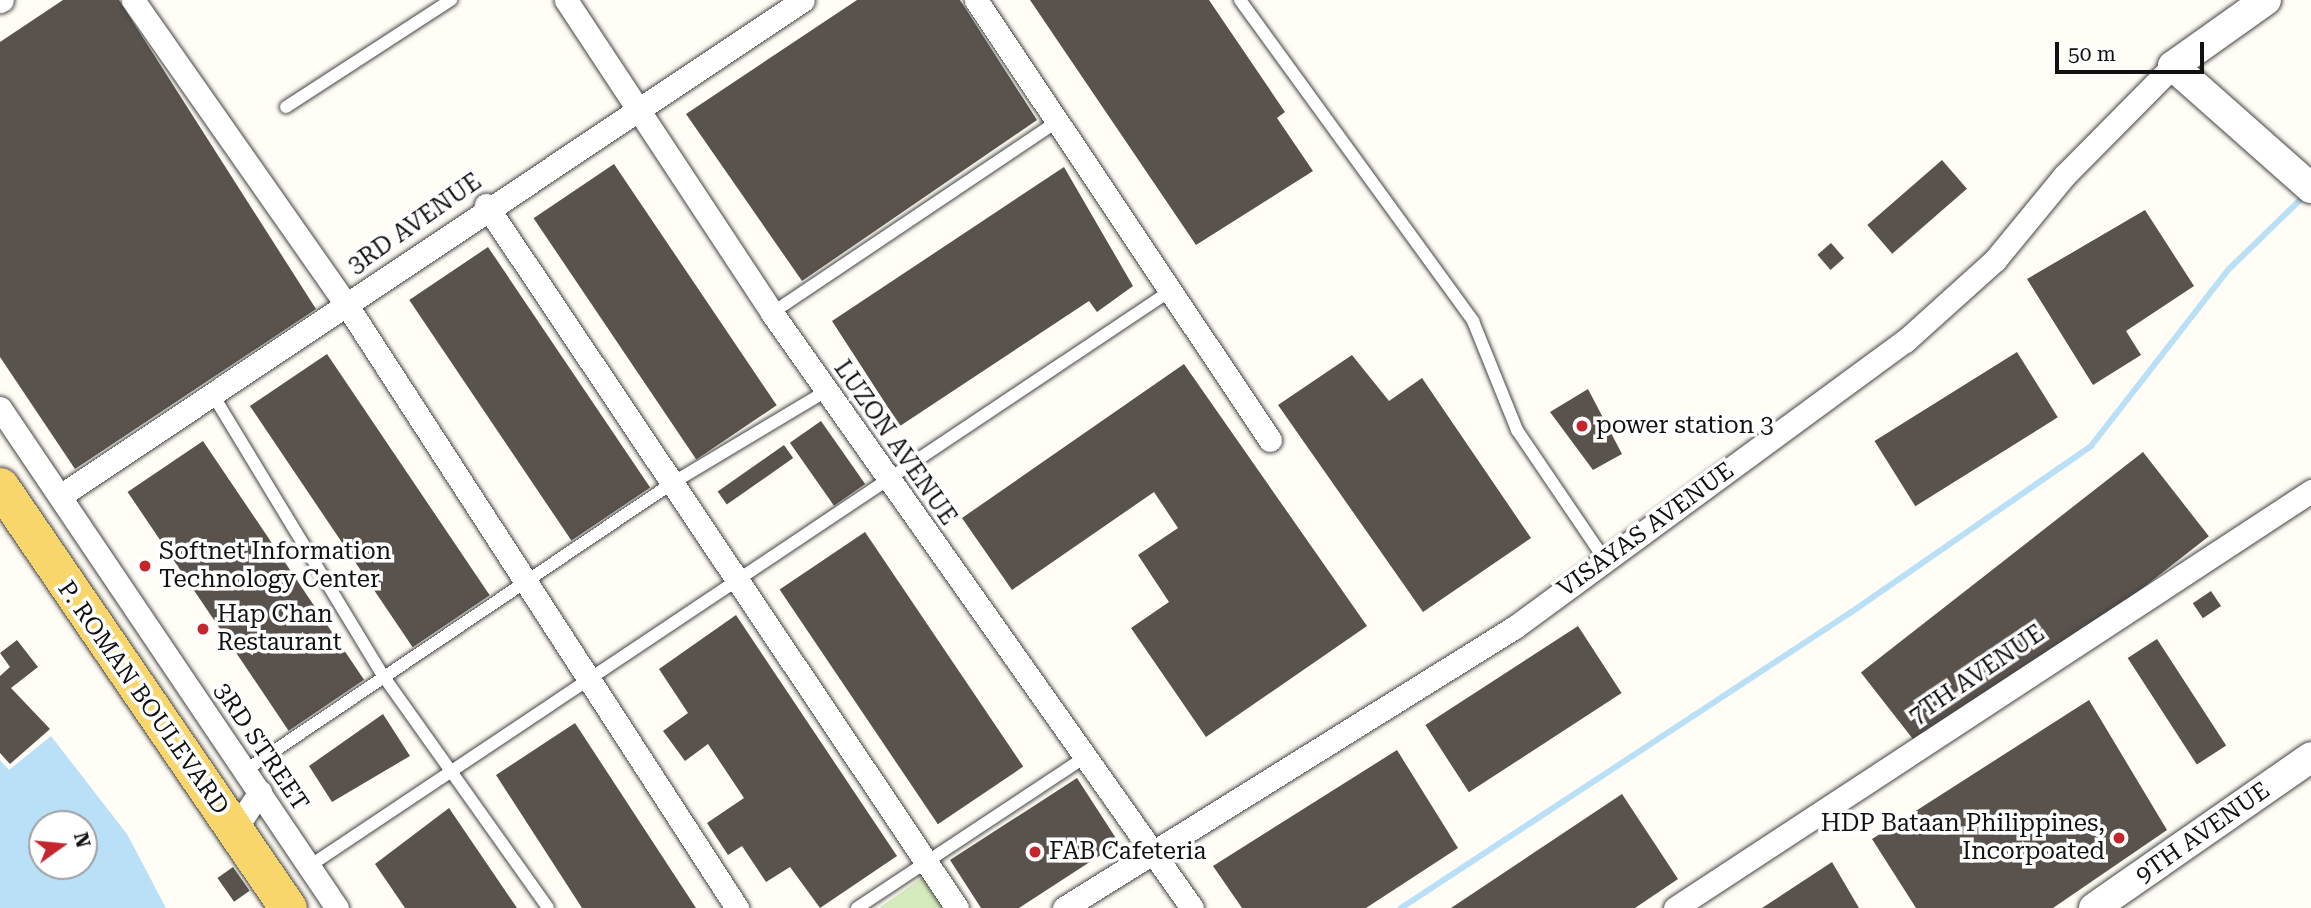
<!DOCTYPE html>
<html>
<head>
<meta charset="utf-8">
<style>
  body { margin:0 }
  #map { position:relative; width:2311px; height:908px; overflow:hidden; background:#fffdf5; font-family:"Roboto Serif",serif }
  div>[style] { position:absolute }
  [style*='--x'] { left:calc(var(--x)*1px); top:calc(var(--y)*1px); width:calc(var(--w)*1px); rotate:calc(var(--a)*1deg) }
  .green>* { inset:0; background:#d5ebbd }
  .water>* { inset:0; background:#b9e0f7 }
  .stream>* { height:6px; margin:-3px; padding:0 3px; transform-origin:3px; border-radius:3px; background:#b9e0f7 }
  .building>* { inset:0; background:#5a524d; transform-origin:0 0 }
  .roads { filter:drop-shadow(0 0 2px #444) drop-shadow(0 0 2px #444) }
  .service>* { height:12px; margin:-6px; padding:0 6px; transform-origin:6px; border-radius:6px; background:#fff }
  .minor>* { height:23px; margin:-11.5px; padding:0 11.5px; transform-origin:11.5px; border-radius:11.5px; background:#fff }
  .tertiary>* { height:30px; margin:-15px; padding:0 15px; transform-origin:15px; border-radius:15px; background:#fff }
  .primary>* { height:37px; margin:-18.5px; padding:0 18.5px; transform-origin:18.5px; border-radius:18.5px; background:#f9d66b }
  .dots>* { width:19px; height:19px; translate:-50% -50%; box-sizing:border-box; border:4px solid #fff; border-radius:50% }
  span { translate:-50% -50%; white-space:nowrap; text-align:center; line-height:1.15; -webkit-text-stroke:7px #fff; paint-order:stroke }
  .street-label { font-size:24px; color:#111 }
  .poi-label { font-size:24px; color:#111 }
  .left { translate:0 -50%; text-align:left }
  .right { translate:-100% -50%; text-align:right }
  .north { position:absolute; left:28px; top:810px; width:70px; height:70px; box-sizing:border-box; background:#fff; border:2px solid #a0a0a0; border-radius:50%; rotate:75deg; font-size:19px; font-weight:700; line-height:28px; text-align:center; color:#111 }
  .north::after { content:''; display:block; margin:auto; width:24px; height:32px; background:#c4262e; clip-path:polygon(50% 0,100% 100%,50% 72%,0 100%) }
  .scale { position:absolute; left:2055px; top:42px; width:149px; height:32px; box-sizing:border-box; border:4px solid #111; border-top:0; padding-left:9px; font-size:21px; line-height:24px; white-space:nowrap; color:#111; -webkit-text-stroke:5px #fff; paint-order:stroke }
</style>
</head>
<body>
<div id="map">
  <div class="green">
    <i style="clip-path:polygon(923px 877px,944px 908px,879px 908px)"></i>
  </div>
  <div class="water">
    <i style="clip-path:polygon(evenodd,51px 736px,127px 834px,166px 908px,0 908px,0 760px,9px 770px,51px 736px,42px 824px,84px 824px,84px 866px,42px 866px,42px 824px)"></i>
  </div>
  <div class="stream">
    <i style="--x:1401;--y:908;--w:537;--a:-33.31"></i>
    <i style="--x:1850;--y:613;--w:293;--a:-34.7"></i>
    <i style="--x:2091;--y:446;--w:224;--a:-52.1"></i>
    <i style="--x:2229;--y:269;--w:106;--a:-44.2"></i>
  </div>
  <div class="building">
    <i style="clip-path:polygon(63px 0,119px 0,316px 309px,75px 469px,0 357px,0 42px)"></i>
    <i style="clip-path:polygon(857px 0,960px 0,1037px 120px,802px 281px,686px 114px)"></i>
    <i style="clip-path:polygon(1030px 0,1209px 0,1285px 112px,1277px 118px,1313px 171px,1196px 245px)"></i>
    <i style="left:1942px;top:160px;width:38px;height:99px;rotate:49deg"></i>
    <i style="left:614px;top:164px;width:291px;height:97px;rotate:56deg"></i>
    <i style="clip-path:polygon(1064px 167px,1133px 286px,1097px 312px,1089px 301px,900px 426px,832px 321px)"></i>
    <i style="clip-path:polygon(2145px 210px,2194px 286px,2126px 331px,2141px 355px,2093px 385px,2027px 279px)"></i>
    <i style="left:1831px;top:243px;width:20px;height:18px;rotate:49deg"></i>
    <i style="left:488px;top:247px;width:290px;height:95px;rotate:56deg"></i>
    <i style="left:2017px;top:352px;width:77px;height:168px;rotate:58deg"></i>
    <i style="left:327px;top:354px;width:291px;height:93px;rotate:56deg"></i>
    <i style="clip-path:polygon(1352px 355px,1389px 401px,1422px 378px,1531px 538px,1423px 612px,1278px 405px)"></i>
    <i style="clip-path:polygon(1184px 364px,1367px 626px,1206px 737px,1131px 628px,1169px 602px,1138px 555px,1178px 528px,1154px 492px,1012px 590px,962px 518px)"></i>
    <i style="clip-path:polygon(1588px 389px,1622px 454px,1593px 470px,1550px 412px)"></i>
    <i style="left:821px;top:421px;width:77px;height:38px;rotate:55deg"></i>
    <i style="left:203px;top:441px;width:288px;height:91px;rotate:56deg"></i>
    <i style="left:784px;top:445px;width:16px;height:81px;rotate:55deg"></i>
    <i style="left:2143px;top:452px;width:107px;height:358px;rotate:52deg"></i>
    <i style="left:865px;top:532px;width:283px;height:103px;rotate:56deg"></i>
    <i style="left:2211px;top:591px;width:18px;height:22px;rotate:56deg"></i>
    <i style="clip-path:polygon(736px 615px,897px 856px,820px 908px,790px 867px,766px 882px,742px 846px,728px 855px,707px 823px,744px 798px,708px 744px,685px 761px,663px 731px,688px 713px,659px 669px)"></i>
    <i style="left:1578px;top:626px;width:80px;height:182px;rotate:57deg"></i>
    <i style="left:2157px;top:639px;width:127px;height:35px;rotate:57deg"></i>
    <i style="clip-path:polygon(17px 640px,38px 667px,11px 688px,50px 729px,10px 764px,0 753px,0 676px,10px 667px,0 653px)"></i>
    <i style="clip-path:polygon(2089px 700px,2167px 830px,2053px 908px,1916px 908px,1872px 839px)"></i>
    <i style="clip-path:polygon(383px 714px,410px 756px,332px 802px,309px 766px)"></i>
    <i style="clip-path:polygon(575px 723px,696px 908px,582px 908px,496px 775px)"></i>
    <i style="clip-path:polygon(1397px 750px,1458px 848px,1366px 908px,1242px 908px,1213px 866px)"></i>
    <i style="clip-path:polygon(1077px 778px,1119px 843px,1019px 908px,981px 908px,950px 860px)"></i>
    <i style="clip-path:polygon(1622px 794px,1678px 879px,1635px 908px,1451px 908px)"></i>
    <i style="clip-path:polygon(449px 808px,517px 908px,405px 908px,375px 864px)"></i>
    <i style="clip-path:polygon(1832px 862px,1859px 908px,1762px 908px)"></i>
    <i style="left:233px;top:867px;width:29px;height:19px;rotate:55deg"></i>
  </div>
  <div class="roads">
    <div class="service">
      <i style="--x:1240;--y:0;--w:397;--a:54"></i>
      <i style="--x:1473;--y:321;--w:118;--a:68"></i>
      <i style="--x:1517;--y:430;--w:157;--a:55.9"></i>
      <i style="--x:286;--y:107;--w:197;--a:-33"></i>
      <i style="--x:772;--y:313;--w:346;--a:-33.9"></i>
      <i style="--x:213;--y:395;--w:330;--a:58.8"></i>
      <i style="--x:384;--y:677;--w:283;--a:54.6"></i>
      <i style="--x:246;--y:770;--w:516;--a:-33.94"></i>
      <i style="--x:674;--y:482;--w:177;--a:-30.9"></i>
      <i style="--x:308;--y:867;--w:1037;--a:-33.75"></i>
      <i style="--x:857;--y:908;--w:273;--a:-33.5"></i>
    </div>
    <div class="minor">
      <i style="--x:133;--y:0;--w:371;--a:55"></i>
      <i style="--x:346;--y:304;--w:720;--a:57.08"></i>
      <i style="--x:566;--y:0;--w:375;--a:56.6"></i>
      <i style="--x:772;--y:313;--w:728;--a:54.78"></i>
      <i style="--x:976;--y:0;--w:529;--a:56.25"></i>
      <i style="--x:0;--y:1;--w:2;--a:-27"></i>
      <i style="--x:486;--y:205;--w:846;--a:56.18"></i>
      <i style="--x:0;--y:408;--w:603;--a:56.02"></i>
      <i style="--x:60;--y:496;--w:893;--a:-33.73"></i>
      <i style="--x:235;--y:829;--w:45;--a:-56"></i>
      <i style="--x:1064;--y:908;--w:531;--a:-31.93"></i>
      <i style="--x:1515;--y:627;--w:484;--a:-36.3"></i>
      <i style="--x:1905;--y:341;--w:121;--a:-42"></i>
      <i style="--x:1995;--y:260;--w:109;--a:-50.6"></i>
      <i style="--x:2064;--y:176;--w:155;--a:-45.3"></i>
      <i style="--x:1675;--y:908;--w:761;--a:-33.25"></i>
    </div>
    <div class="tertiary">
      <i style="--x:2266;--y:0;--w:114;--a:144.6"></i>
      <i style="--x:2173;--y:66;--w:184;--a:41.5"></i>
      <i style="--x:2094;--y:908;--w:264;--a:-34.8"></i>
    </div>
    <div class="primary">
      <i style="--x:0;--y:486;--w:511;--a:55.69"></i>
    </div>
  </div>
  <div class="dots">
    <i style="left:1582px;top:426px;background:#c4262e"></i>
    <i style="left:145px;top:566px;background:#c4262e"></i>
    <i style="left:203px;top:629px;background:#c4262e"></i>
    <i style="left:2119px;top:838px;background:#c4262e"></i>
    <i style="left:1035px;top:852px;background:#c4262e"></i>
  </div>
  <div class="street-label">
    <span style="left:415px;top:224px;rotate:-35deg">3RD AVENUE</span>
    <span style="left:895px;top:443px;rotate:55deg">LUZON AVENUE</span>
    <span style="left:1646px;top:530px;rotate:-36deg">VISAYAS AVENUE</span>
    <span style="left:1977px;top:675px;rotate:-34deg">7TH AVENUE</span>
    <span style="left:143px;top:698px;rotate:55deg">P. ROMAN BOULEVARD</span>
    <span style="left:261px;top:747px;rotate:56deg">3RD STREET</span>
    <span style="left:2203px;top:833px;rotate:-35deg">9TH AVENUE</span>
  </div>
  <div class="poi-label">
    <span class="left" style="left:1596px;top:426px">power station 3</span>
    <span class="left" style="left:159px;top:566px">Softnet Information<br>Technology Center</span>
    <span class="left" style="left:217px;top:629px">Hap Chan<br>Restaurant</span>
    <span class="right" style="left:2105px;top:838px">HDP Bataan Philippines,<br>Incorpoated</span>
    <span class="left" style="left:1049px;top:852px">FAB Cafeteria</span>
  </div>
  <div class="north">N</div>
  <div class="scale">50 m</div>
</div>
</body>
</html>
